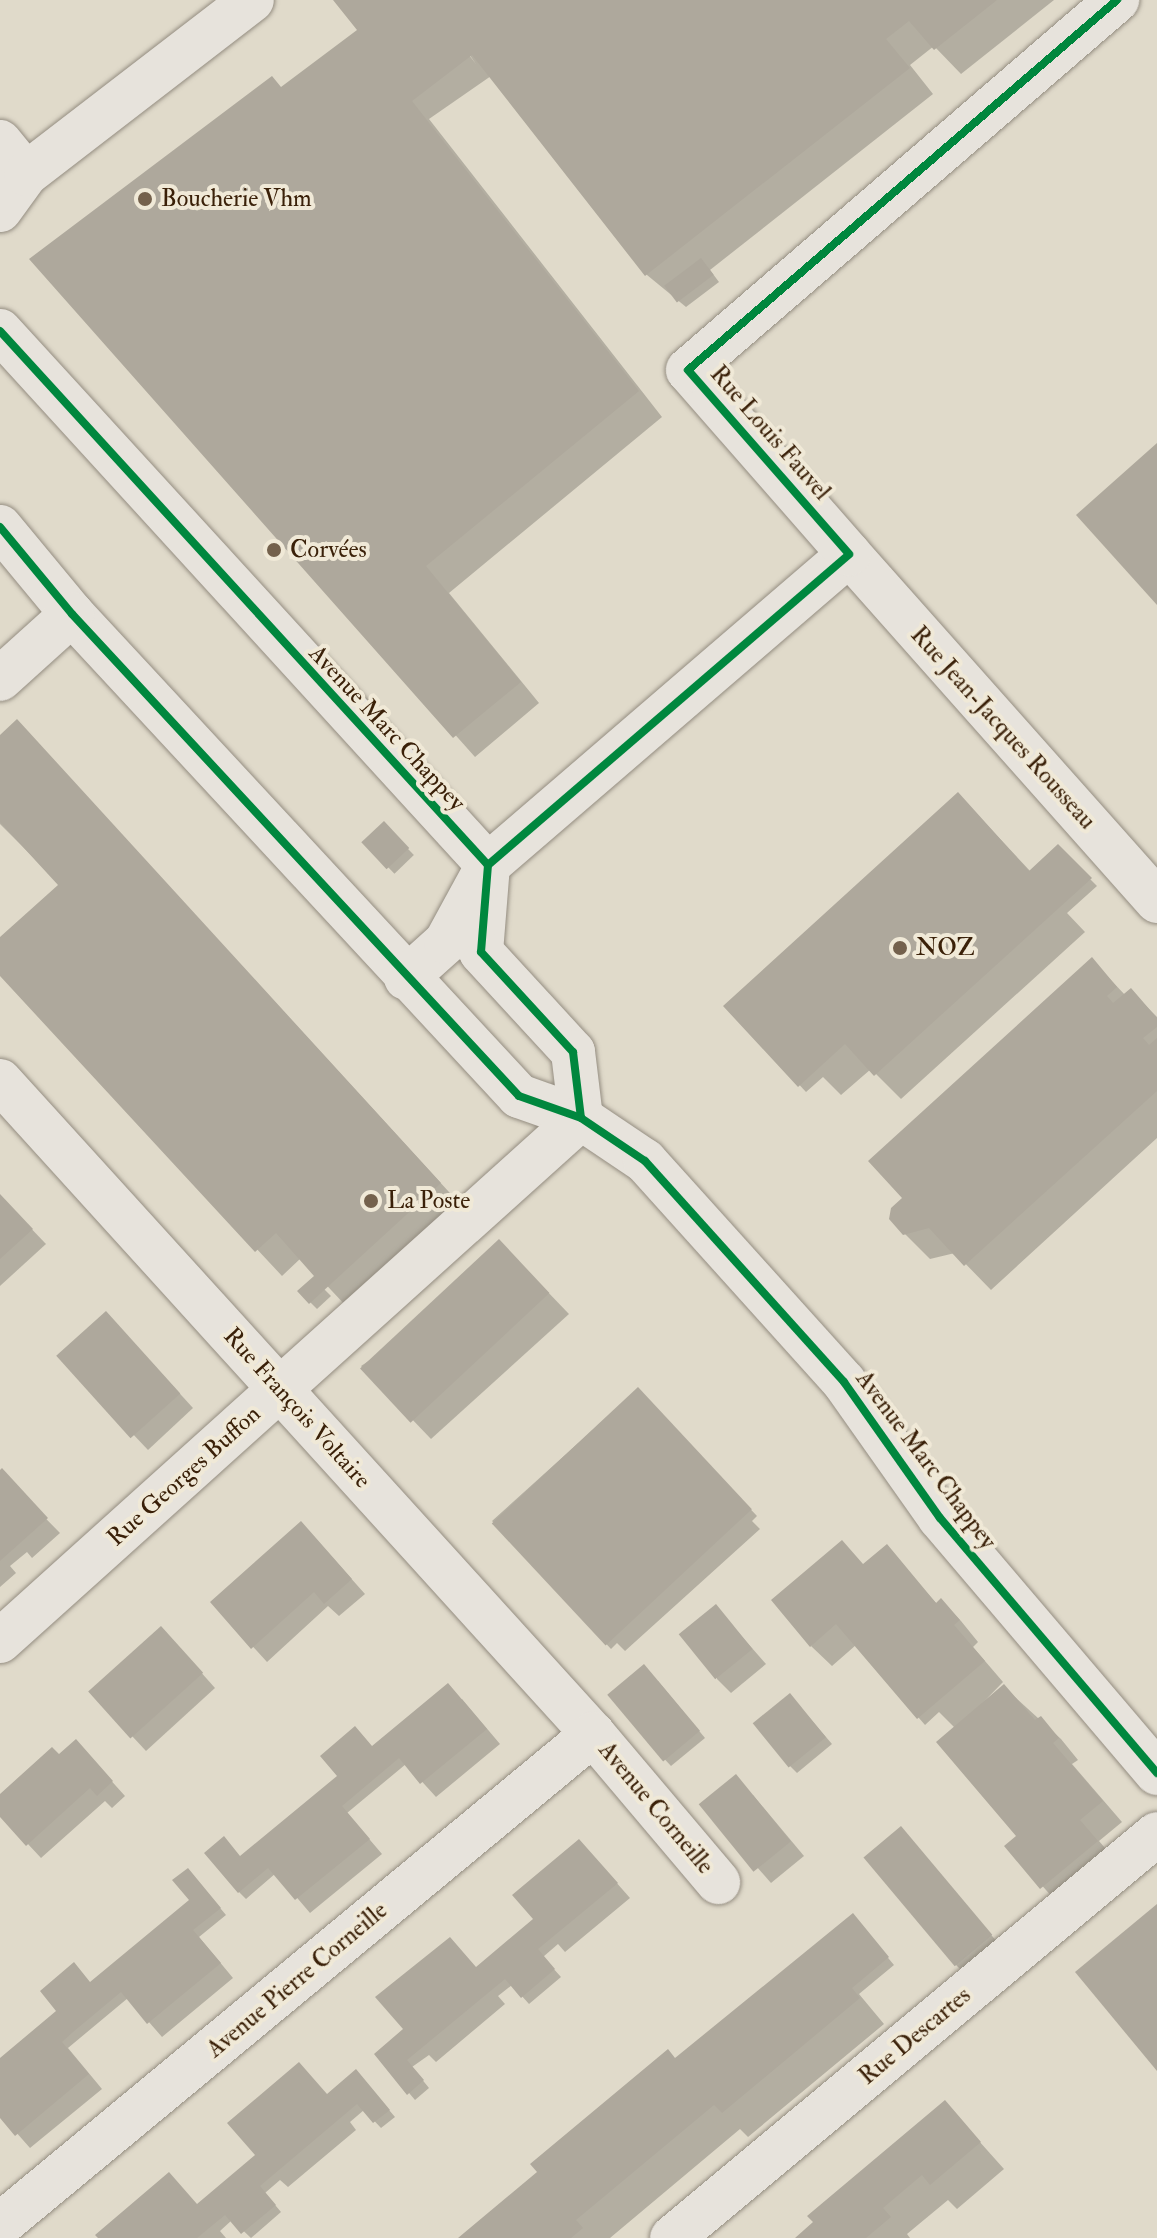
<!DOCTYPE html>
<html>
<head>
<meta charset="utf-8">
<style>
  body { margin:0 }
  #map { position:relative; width:1157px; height:2238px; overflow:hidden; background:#e0daca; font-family:"IM FELL Double Pica",serif }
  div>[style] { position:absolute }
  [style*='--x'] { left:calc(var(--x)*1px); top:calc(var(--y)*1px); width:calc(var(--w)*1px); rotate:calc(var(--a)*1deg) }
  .shadow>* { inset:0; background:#0003; transform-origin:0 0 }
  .building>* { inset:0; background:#aea89c; transform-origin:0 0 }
  .roads { filter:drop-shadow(0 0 2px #948d81) drop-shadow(0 0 2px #948d81) }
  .minor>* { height:44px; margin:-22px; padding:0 22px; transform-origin:22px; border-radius:22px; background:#e7e3dc }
  .cycleway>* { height:8px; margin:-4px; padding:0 4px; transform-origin:4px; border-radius:4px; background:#00873e }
  .dots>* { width:22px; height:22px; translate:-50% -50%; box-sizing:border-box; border:4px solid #f0e9d7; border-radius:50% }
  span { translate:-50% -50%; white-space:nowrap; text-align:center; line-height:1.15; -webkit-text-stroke:8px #f0e9d7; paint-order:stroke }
  .poi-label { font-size:24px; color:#3a2008 }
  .left { translate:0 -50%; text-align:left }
  .street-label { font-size:24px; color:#3a2008 }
</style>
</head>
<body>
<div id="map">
  <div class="shadow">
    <i style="clip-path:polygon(336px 0,426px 0,476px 64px,431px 0,1054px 0,961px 74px,934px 46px,910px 65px,933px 94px,710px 270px,719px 282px,686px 307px,647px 275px,491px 76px,429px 119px,662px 417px,449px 593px,539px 703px,475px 757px,40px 269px,282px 89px,366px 39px)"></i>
    <i style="clip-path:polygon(31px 736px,460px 1204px,347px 1307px,301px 1258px,282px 1276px,0 973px,0 940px,61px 885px,0 824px,0 738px)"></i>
    <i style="clip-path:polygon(958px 794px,1031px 872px,1058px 847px,1097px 886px,1067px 913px,1085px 932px,901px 1099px,871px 1069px,841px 1095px,823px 1077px,806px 1092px,726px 1006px)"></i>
    <i style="left:384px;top:824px;width:43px;height:27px;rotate:46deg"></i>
    <i style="clip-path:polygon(1092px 960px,1126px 996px,1131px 991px,1157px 1017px,1157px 1138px,991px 1290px,955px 1253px,930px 1259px,904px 1233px,905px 1198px)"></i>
    <i style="clip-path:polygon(0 1196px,46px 1244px,0 1286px)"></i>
    <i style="clip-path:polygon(519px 1262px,569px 1314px,431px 1439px,361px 1366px)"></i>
    <i style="clip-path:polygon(317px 1282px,331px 1296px,317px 1309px,299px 1291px)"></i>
    <i style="clip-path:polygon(120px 1328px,193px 1408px,148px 1450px,59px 1356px)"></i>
    <i style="clip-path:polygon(637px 1390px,757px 1516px,752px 1521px,760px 1529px,625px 1651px,617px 1643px,611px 1649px,492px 1521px)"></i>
    <i style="clip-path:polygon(0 1472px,60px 1533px,32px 1558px,27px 1552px,10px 1566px,16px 1573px,0 1587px)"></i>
    <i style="clip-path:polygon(315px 1538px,365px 1594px,339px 1616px,328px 1606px,267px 1662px,212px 1602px)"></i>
    <i style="clip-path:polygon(886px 1547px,937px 1604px,941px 1601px,961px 1621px,978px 1642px,973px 1647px,1003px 1682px,972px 1714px,1004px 1687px,1061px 1739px,1078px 1760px,1072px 1764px,1122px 1822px,1099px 1841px,1117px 1862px,1062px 1908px,1007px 1846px,1019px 1836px,955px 1728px,939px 1712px,925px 1725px,856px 1645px,832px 1666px,811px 1646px,865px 1566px)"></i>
    <i style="clip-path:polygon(716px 1607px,766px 1664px,731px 1693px,717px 1679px)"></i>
    <i style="clip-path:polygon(175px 1643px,215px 1688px,146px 1751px,92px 1693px)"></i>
    <i style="clip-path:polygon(658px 1681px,705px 1738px,671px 1766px,656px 1750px)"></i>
    <i style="clip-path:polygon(462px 1699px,500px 1744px,436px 1797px,406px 1764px,347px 1813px,382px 1854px,310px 1913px,276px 1873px,246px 1899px,239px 1892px,240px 1858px,373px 1748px)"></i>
    <i style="clip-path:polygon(796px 1702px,832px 1744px,797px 1773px,790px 1766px)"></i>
    <i style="clip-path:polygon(89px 1756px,125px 1796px,112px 1808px,105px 1801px,41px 1858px,0 1814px,0 1796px,59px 1757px)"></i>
    <i style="clip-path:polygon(753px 1795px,804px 1856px,771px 1883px,702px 1805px)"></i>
    <i style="clip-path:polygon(901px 1829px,1004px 1950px,970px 1979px,956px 1965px)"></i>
    <i style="clip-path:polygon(593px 1856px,630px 1898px,565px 1952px,558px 1944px,543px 1957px,561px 1977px,529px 2004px,512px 1985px,498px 1996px,505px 2004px,436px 2062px,429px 2055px,412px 2067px,429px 2088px,415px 2100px,376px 2054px,536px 1920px)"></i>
    <i style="clip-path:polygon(194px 1877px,226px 1915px,199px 1937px,233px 1978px,162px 2037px,128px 1998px,68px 2048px,102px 2089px,30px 2148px,0 2114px,0 2061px,192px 1900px)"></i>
    <i style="clip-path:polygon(859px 1923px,894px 1965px,859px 1994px,884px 2024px,748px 2137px,740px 2129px,610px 2238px,461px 2238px,676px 2060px)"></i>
    <i style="clip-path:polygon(362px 2078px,395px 2117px,381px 2128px,364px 2110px,350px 2122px,356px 2130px,288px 2187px,280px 2180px,265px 2193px,281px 2212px,251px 2238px,232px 2220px,220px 2231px,226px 2238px,100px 2238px,198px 2206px,328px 2096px)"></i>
    <i style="clip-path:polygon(945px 2103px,1004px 2169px,957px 2209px,948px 2200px,907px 2234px,910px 2238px,798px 2238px)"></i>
  </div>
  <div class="building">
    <i style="clip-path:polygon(333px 0,997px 0,934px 50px,909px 21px,886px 39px,910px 68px,645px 276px,472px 55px,412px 101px,639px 391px,426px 566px,521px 682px,453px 738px,29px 259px,272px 76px,281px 87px,357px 30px)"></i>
    <i style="left:701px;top:258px;width:21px;height:46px;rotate:53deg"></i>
    <i style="clip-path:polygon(1157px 443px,1157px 605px,1076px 515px)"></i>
    <i style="clip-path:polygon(17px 719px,441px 1183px,309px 1304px,297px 1291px,314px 1276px,276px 1233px,255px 1252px,0 976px,0 937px,58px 885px,0 822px,0 735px)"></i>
    <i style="clip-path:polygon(958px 792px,1029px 871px,1058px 844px,1092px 878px,874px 1076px,845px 1044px,798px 1087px,723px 1006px)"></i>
    <i style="left:384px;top:821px;width:37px;height:31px;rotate:47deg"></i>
    <i style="clip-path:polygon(1092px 957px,1117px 987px,1107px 996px,1113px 1003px,1131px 988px,1157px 1018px,1157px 1027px,1143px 1038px,1149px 1045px,1157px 1038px,1157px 1091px,964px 1266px,929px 1228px,903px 1235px,889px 1219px,891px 1208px,902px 1198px,868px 1161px)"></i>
    <i style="clip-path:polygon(0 1194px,33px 1229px,0 1259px)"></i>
    <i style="left:499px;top:1239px;width:74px;height:190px;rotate:47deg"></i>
    <i style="left:106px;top:1311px;width:111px;height:67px;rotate:48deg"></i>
    <i style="left:638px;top:1387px;width:167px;height:200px;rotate:47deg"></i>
    <i style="clip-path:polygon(2px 1468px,48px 1518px,0 1561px,0 1470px)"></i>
    <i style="clip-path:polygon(301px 1521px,352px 1579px,324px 1604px,314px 1592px,251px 1649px,210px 1602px)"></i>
    <i style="clip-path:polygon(842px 1540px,863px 1564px,887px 1544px,936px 1603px,941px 1598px,960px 1620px,954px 1625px,985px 1661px,917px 1719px,836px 1624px,810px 1647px,771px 1600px)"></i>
    <i style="left:716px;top:1604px;width:58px;height:48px;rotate:51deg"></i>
    <i style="left:161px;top:1626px;width:63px;height:98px;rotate:48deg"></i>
    <i style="left:644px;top:1664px;width:87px;height:48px;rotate:50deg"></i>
    <i style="clip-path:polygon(448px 1683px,487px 1729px,420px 1784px,399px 1758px,342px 1806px,370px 1839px,295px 1900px,268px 1868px,238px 1893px,204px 1853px,224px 1836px,240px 1856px,337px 1776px,320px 1756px,355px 1726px,372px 1746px)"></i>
    <i style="clip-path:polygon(1004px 1684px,1035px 1720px,1041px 1716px,1059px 1738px,1053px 1743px,1103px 1801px,1080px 1820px,1098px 1841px,1040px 1889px,1004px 1846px,1016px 1836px,936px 1742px)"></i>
    <i style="left:790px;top:1693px;width:57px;height:48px;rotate:51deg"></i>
    <i style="clip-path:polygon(76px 1739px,113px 1781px,97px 1796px,90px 1788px,26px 1846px,0 1817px,0 1794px,52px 1747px,59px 1754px)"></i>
    <i style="left:736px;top:1774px;width:87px;height:48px;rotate:51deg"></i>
    <i style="left:901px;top:1826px;width:142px;height:49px;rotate:50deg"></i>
    <i style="clip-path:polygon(579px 1839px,618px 1883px,538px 1949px,555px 1969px,521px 1998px,505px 1979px,407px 2060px,424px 2080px,407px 2095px,374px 2054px,403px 2029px,375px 1997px,450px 1937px,476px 1967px,533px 1919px,512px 1895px)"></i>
    <i style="clip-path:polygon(188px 1868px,221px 1908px,193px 1930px,221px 1963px,147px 2024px,121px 1992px,73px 2032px,62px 2042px,89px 2074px,15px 2136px,0 2118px,0 2058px,56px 2011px,40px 1991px,74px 1962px,90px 1982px,189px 1900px,172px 1880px)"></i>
    <i style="clip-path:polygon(1157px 1904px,1157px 2071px,1075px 1972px)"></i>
    <i style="clip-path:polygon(853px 1913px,889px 1957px,852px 1988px,860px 1998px,722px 2113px,714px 2105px,576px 2220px,583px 2228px,571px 2238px,458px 2238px,537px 2172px,530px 2164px,668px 2049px,675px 2058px)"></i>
    <i style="clip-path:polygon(299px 2062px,327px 2094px,356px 2069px,390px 2110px,373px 2123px,357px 2104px,260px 2186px,276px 2205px,241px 2234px,225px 2215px,197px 2238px,98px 2238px,95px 2235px,169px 2172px,197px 2204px,242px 2166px,255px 2155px,227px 2123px)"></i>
    <i style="clip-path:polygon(945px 2100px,981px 2142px,930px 2185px,922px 2175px,883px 2208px,891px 2217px,866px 2238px,795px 2238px,813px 2222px,807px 2216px)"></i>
  </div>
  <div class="roads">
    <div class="minor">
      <i style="--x:0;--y:142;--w:41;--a:50.9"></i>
      <i style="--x:0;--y:210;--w:44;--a:-54.2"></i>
      <i style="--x:26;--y:174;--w:285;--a:-37.6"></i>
      <i style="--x:0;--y:331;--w:723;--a:47.58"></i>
      <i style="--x:488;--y:865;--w:87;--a:94.6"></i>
      <i style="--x:481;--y:952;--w:136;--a:47.4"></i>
      <i style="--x:573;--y:1052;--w:66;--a:83.1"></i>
      <i style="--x:0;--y:527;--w:113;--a:50.4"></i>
      <i style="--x:72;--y:614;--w:657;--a:47.16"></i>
      <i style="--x:519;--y:1096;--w:66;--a:19.5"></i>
      <i style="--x:581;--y:1118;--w:77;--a:33.9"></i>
      <i style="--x:645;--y:1161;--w:297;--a:48"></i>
      <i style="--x:844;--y:1382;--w:166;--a:54.8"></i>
      <i style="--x:940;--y:1518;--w:335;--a:49.6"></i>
      <i style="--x:849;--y:554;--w:464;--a:48.4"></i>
      <i style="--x:0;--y:679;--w:97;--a:-42.1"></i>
      <i style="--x:406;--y:978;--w:54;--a:-42"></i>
      <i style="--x:446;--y:942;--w:88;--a:-61.4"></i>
      <i style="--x:488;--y:865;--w:476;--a:-40.7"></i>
      <i style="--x:849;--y:554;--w:244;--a:-131.2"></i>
      <i style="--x:688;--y:370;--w:567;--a:-40.78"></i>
      <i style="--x:0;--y:1081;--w:882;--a:47.76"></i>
      <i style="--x:593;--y:1734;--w:194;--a:49.8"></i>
      <i style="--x:0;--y:1641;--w:782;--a:-41.99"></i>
      <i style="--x:0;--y:2225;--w:770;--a:-39.62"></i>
      <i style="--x:672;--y:2238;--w:631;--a:-39.79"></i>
    </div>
  </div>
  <div class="cycleway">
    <i style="--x:0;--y:331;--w:723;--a:47.58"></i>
    <i style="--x:488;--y:865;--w:87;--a:94.6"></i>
    <i style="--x:481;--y:952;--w:136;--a:47.4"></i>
    <i style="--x:573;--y:1052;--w:66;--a:83.1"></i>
    <i style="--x:0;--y:527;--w:113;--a:50.4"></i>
    <i style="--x:72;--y:614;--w:657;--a:47.16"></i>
    <i style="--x:519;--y:1096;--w:66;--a:19.5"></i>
    <i style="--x:581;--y:1118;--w:77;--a:33.9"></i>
    <i style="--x:645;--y:1161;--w:297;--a:48"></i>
    <i style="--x:844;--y:1382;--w:166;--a:54.8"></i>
    <i style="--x:940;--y:1518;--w:335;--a:49.6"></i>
    <i style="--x:488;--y:865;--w:476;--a:-40.7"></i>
    <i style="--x:849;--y:554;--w:244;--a:-131.2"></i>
    <i style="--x:688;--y:370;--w:567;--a:-40.78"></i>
  </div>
  <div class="dots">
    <i style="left:145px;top:199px;background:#74614c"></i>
    <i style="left:274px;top:550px;background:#74614c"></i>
    <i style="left:900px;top:948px;background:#74614c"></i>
    <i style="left:371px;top:1201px;background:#74614c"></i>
  </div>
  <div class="poi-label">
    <span class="left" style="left:161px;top:199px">Boucherie Vhm</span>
    <span class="left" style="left:290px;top:550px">Corvées</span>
    <span class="left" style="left:916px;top:948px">NOZ</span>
    <span class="left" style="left:387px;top:1201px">La Poste</span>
  </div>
  <div class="street-label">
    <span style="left:770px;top:433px;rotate:49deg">Rue Louis Fauvel</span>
    <span style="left:387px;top:728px;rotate:47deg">Avenue Marc Chappey</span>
    <span style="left:1003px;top:728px;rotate:48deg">Rue Jean-Jacques Rousseau</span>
    <span style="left:297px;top:1408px;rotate:48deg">Rue François Voltaire</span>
    <span style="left:926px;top:1460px;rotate:53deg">Avenue Marc Chappey</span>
    <span style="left:184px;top:1476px;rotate:-42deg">Rue Georges Buffon</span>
    <span style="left:656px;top:1808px;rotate:50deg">Avenue Corneille</span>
    <span style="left:297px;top:1980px;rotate:-40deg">Avenue Pierre Corneille</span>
    <span style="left:915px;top:2036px;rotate:-40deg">Rue Descartes</span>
  </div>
</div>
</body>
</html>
